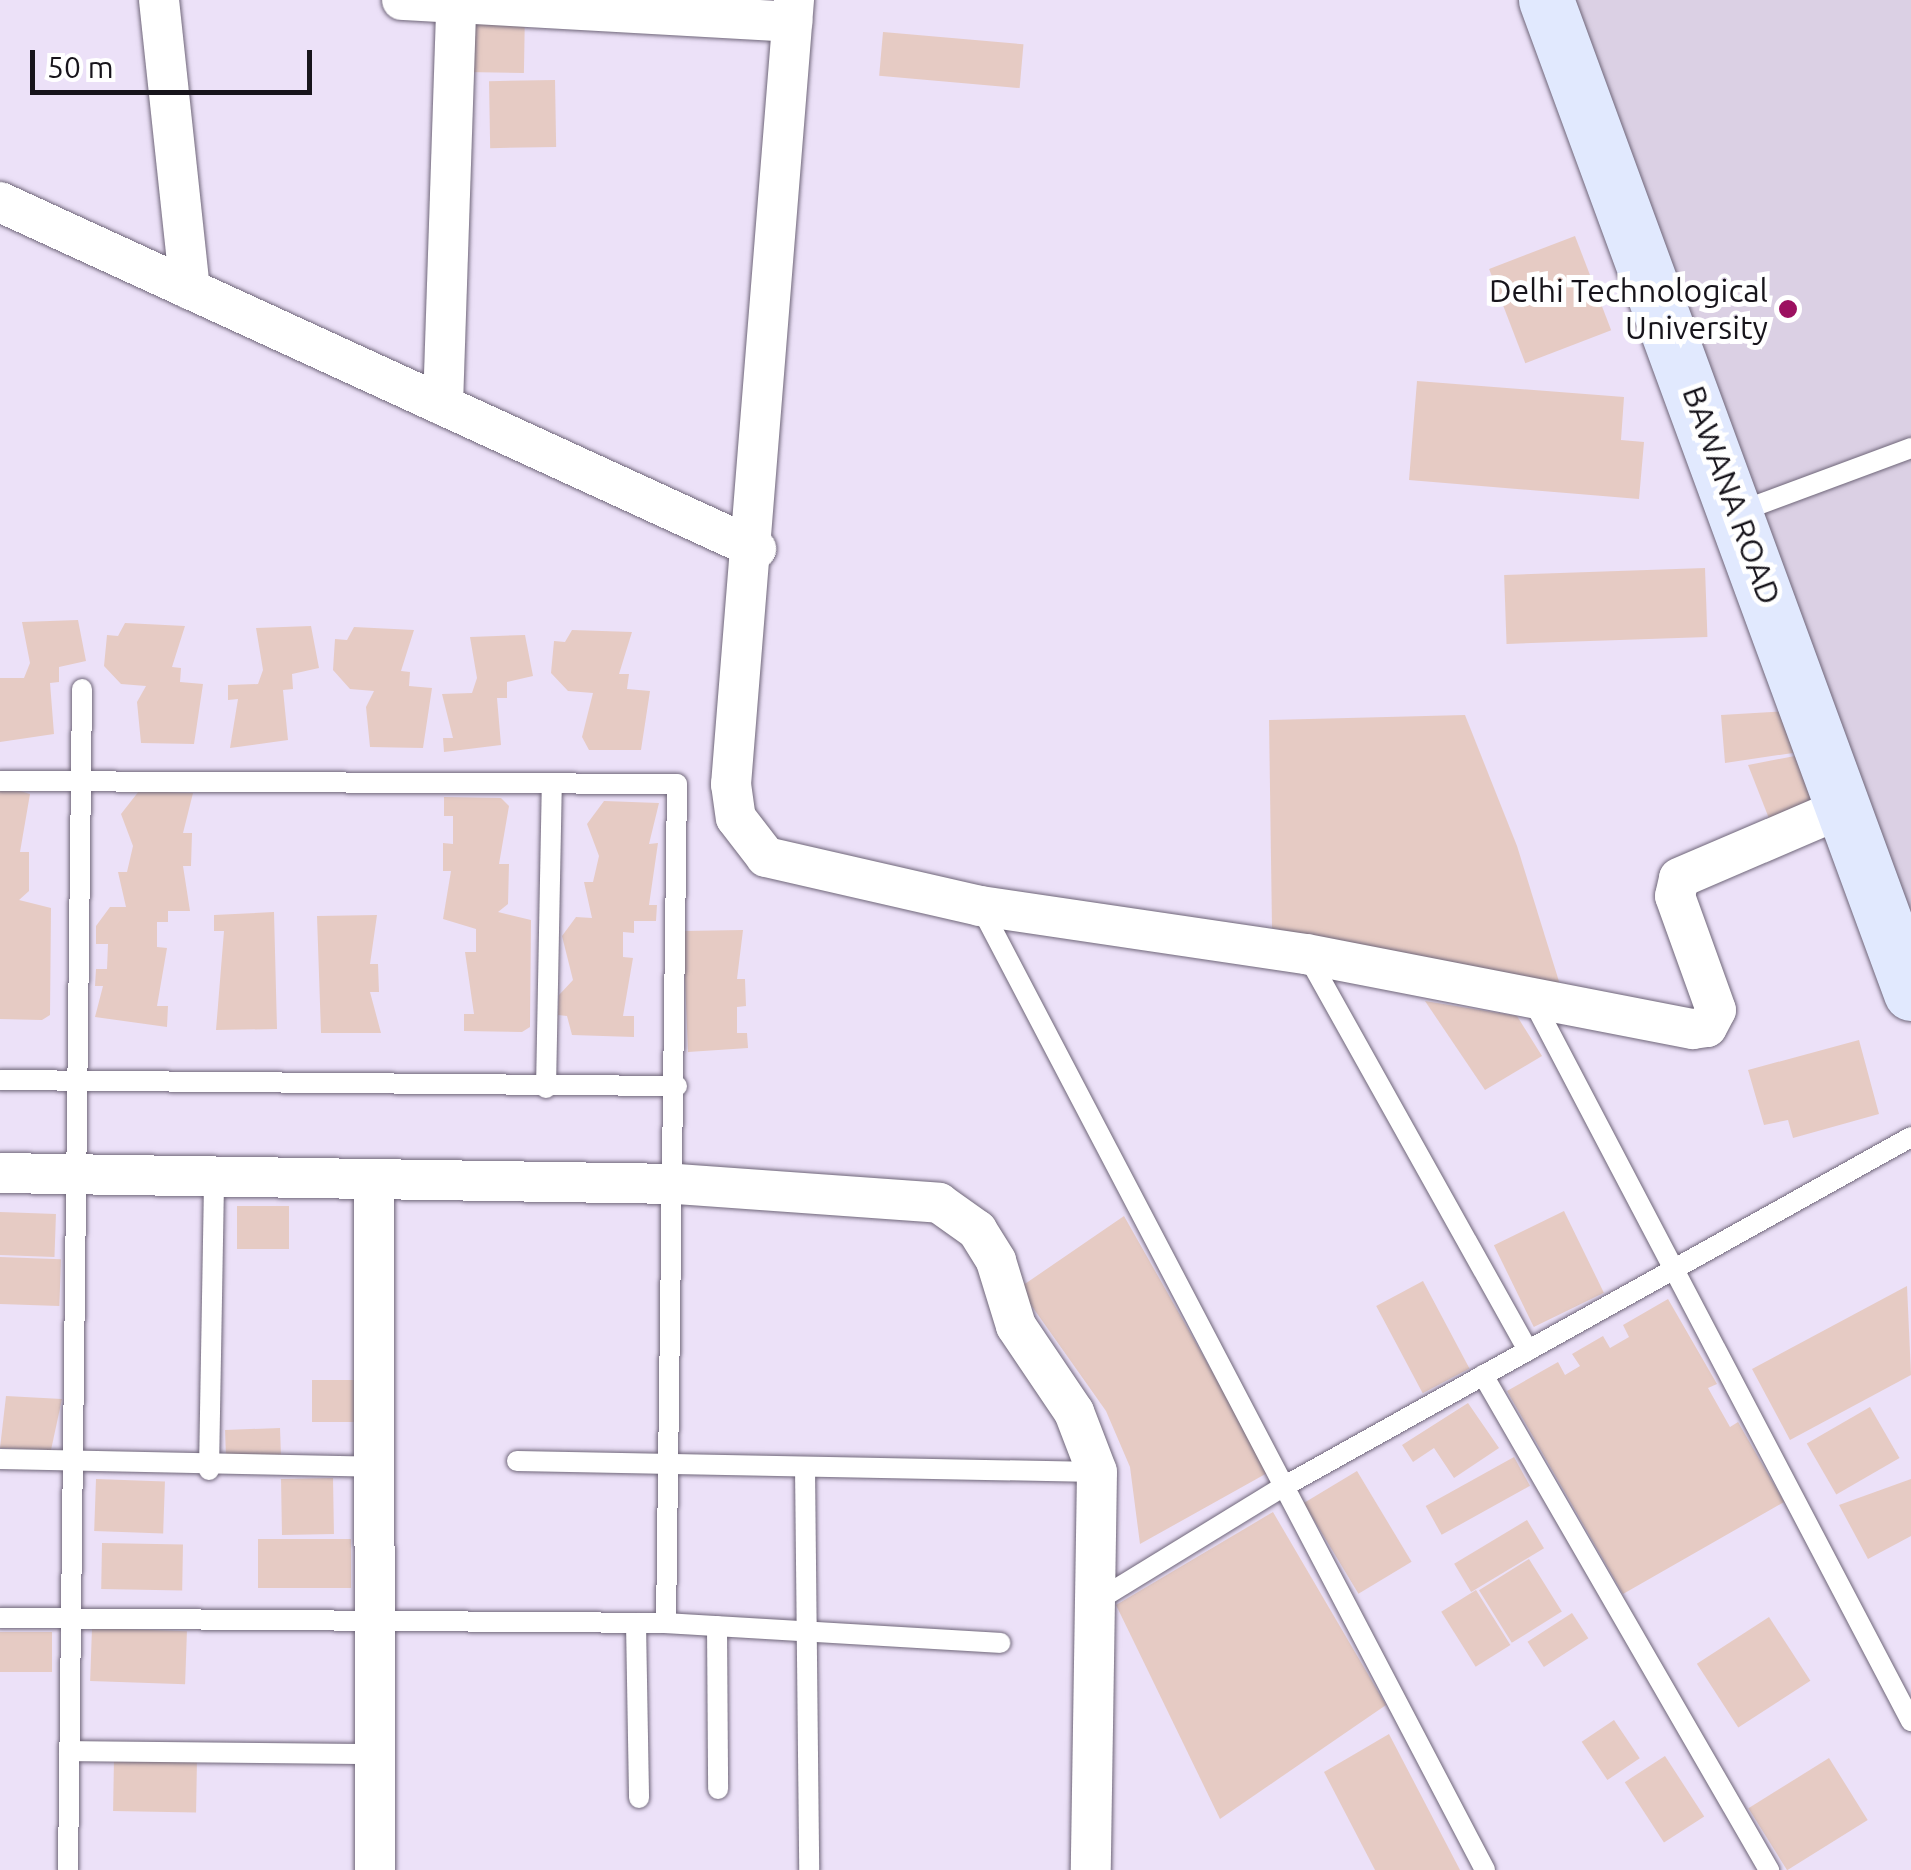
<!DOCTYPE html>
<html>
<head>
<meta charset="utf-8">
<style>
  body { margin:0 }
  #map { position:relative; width:1911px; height:1870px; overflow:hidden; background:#ece1f8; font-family:Ubuntu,sans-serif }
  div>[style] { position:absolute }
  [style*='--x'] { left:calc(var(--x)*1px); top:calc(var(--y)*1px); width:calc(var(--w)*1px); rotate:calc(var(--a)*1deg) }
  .education>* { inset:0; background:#dbd0e4 }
  .building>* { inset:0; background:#e6cbc4; transform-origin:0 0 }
  .roads { filter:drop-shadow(0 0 2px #6f6679) drop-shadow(0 0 2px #6f6679) }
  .lane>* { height:20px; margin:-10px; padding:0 10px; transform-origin:10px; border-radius:10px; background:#fff }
  .street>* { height:40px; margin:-20px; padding:0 20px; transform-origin:20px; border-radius:20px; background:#fff }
  .secondary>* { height:55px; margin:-27.5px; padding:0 27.5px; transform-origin:27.5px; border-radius:27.5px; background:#e1e9fe }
  .dots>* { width:28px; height:28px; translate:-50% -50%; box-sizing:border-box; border:5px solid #fff; border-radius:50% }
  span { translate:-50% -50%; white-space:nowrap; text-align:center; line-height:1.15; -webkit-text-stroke:10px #fff; paint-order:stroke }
  .poi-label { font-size:32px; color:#17141b }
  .right { translate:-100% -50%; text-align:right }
  .street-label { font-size:32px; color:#17141b }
  .scale { position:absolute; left:30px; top:50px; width:282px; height:45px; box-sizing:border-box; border:5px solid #17141b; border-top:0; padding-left:12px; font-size:30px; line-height:35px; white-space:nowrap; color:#17141b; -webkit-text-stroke:8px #fff; paint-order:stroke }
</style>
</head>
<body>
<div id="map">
  <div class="education">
    <i style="clip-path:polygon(1551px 0,1911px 0,1911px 990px)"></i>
  </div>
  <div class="building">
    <i style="left:466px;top:10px;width:59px;height:62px;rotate:1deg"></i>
    <i style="left:883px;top:32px;width:141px;height:44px;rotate:5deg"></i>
    <i style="left:555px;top:80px;width:67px;height:66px;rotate:89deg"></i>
    <i style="left:1575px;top:236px;width:101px;height:92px;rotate:69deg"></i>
    <i style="clip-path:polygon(1417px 381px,1624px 397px,1621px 440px,1644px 442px,1639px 499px,1409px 480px)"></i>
    <i style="left:1705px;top:568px;width:69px;height:201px;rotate:88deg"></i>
    <i style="clip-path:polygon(78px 620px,86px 661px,59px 667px,59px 682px,50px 683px,54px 734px,0 742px,0 678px,24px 678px,30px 663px,22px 622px)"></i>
    <i style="clip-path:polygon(125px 623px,185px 626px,172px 667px,181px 668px,180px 682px,203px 684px,194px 744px,141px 743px,137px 702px,146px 686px,121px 684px,104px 666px,107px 635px,118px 636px)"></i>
    <i style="clip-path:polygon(311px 626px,319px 668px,292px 674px,293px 689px,283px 690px,288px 740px,230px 748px,238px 699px,228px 700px,228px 685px,258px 684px,263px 670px,256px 628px)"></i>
    <i style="clip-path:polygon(354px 627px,414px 630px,401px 671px,410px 672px,409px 686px,432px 688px,423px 748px,370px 747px,366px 707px,374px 691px,350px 689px,333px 670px,335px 639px,347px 640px)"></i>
    <i style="clip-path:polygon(572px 630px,632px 632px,619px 674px,629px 674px,627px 689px,650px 691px,641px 750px,589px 750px,582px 737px,593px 693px,568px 691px,551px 673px,554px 641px,565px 642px)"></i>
    <i style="clip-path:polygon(525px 635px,533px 676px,507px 682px,507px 698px,497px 698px,501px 745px,444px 752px,443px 738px,453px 738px,442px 694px,472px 693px,477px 678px,470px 637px)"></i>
    <i style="clip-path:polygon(1790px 711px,1806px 751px,1725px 763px,1721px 715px)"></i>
    <i style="clip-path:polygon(1465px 715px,1517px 846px,1561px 988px,1272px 928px,1269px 720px)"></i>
    <i style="clip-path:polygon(1795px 756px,1815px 803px,1770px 821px,1748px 765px)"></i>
    <i style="clip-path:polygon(0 785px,30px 794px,20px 852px,29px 852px,29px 891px,19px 900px,51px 908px,50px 1015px,42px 1020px,0 1019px)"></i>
    <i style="clip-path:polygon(139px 791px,193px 793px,183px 833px,192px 833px,191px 866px,183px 866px,190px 911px,168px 911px,168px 922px,157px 922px,157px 947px,167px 948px,157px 1006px,168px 1006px,167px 1027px,95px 1017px,103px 986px,95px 986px,96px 969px,107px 969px,108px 944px,96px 944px,96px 926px,110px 907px,126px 907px,118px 872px,127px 872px,133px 846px,121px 814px)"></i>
    <i style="clip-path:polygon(444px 797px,501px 798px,509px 806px,499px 864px,509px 864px,508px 904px,498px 912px,531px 920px,530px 1027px,522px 1032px,464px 1031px,464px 1014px,474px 1014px,465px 952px,476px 952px,476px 929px,443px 919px,451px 871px,443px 871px,443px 843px,453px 844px,453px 816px,444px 816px)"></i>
    <i style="clip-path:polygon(604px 801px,659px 803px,649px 844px,658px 843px,649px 905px,657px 905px,656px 921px,634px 921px,634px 933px,623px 932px,623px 957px,633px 958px,623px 1016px,634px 1016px,634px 1037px,572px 1035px,567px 1016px,558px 1015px,559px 995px,573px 980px,562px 936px,576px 917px,592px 918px,584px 882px,593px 882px,599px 856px,587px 824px)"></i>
    <i style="clip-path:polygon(274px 912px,277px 1029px,216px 1030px,224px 931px,214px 931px,214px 915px)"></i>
    <i style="clip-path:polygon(377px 915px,370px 964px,378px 964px,379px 992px,370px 992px,381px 1033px,321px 1033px,317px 916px)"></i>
    <i style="clip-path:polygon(743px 930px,737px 979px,745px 979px,746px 1006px,737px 1007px,737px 1033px,747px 1033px,748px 1048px,688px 1052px,683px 931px)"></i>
    <i style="clip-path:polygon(1425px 1001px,1517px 1016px,1542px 1056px,1485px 1090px)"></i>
    <i style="clip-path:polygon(1859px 1040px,1879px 1114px,1793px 1138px,1788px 1120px,1764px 1125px,1748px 1070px)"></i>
    <i style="left:237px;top:1206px;width:52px;height:43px"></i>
    <i style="left:1564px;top:1211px;width:91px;height:78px;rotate:64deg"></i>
    <i style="left:0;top:1212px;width:56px;height:43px;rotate:2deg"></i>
    <i style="clip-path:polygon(1124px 1216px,1269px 1472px,1140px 1544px,1130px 1467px,1106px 1411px,1019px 1288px)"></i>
    <i style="left:0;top:1257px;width:61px;height:47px;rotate:2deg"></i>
    <i style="left:1423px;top:1281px;width:99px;height:53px;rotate:62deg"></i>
    <i style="clip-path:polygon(1907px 1286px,1911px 1375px,1790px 1440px,1752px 1369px)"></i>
    <i style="clip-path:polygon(1668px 1299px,1717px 1384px,1708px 1388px,1730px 1427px,1738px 1422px,1784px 1502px,1623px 1594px,1507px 1391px,1558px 1362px,1565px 1375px,1580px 1366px,1572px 1354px,1603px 1336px,1610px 1348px,1629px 1337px,1623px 1325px)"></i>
    <i style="left:312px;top:1380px;width:52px;height:42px"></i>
    <i style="clip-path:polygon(6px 1396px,62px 1399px,51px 1450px,0 1448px)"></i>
    <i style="clip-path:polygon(1468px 1403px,1499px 1448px,1454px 1478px,1434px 1448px,1413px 1462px,1402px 1445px)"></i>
    <i style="left:1870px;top:1407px;width:59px;height:73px;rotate:60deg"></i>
    <i style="left:280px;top:1428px;width:28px;height:55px;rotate:88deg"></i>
    <i style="left:1514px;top:1457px;width:33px;height:101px;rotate:61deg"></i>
    <i style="left:1357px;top:1471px;width:106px;height:62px;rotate:59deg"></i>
    <i style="left:333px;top:1478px;width:56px;height:52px;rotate:89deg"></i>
    <i style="left:96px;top:1479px;width:69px;height:52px;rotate:2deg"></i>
    <i style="clip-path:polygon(1911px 1479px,1911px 1536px,1868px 1559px,1839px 1505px)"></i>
    <i style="clip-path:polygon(1273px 1512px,1386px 1705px,1220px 1819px,1116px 1605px)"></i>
    <i style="left:1527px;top:1520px;width:33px;height:85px;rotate:59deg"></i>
    <i style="left:258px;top:1539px;width:93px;height:49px"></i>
    <i style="left:102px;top:1543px;width:81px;height:46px;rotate:1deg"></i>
    <i style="left:1529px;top:1559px;width:62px;height:59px;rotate:58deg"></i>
    <i style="left:1476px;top:1590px;width:65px;height:41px;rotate:58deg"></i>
    <i style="left:1572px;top:1613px;width:30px;height:53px;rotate:57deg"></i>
    <i style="left:1769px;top:1617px;width:76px;height:86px;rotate:57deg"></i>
    <i style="left:92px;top:1628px;width:95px;height:53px;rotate:2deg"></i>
    <i style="left:0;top:1632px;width:52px;height:40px"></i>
    <i style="left:1614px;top:1720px;width:46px;height:39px;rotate:56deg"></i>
    <i style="clip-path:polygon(1389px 1734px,1460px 1870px,1375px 1870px,1324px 1772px)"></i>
    <i style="left:1665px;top:1756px;width:72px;height:48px;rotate:57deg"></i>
    <i style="left:114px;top:1758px;width:83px;height:53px;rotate:1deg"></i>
    <i style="left:1829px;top:1758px;width:73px;height:95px;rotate:58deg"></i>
  </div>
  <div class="roads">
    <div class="lane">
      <i style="--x:1739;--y:512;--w:184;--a:-20.4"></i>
      <i style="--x:0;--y:781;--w:677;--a:0.25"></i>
      <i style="--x:677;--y:784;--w:839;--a:90.75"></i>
      <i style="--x:980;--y:906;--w:1088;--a:62.35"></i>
      <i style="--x:1307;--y:955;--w:453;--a:60.8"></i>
      <i style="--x:1531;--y:997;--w:818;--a:62.31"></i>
      <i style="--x:0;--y:1080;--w:677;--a:0.51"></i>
      <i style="--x:546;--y:1088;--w:304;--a:-88.9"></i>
      <i style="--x:1483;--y:1375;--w:572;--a:59.98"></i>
      <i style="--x:0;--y:1459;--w:375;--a:1.2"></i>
      <i style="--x:517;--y:1461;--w:580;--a:1.09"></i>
      <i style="--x:805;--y:1467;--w:403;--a:89.4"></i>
      <i style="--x:209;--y:1470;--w:294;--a:-89"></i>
      <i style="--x:1095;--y:1602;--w:220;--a:-31.5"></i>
      <i style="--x:1283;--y:1487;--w:719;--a:-29.13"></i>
      <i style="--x:0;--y:1618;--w:666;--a:0.43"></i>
      <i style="--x:666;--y:1623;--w:335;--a:3.4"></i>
      <i style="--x:636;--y:1623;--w:175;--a:89"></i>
      <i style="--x:717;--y:1626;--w:163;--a:89.6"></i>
      <i style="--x:69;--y:1751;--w:306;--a:0.6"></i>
      <i style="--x:68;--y:1870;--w:1181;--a:-89.32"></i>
    </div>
    <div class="street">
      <i style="--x:159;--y:0;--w:291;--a:83.9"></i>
      <i style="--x:402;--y:0;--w:391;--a:3.2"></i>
      <i style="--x:794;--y:0;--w:787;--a:94.59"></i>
      <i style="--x:731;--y:784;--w:34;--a:82"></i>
      <i style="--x:736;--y:818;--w:49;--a:52.4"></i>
      <i style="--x:766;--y:857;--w:220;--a:12.9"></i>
      <i style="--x:980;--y:906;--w:330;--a:8.4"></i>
      <i style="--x:1306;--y:954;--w:394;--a:11"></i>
      <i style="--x:1693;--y:1029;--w:14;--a:-8"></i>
      <i style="--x:1707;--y:1027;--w:19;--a:-62"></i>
      <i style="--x:1716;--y:1010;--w:121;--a:-109.8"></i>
      <i style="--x:1675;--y:896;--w:18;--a:-77"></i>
      <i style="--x:1679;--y:878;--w:181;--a:-23.2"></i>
      <i style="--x:0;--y:202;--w:832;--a:24.65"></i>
      <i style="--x:443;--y:405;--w:402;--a:-88.1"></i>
      <i style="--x:0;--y:1173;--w:677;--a:0.93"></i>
      <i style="--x:677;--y:1184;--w:263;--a:4.1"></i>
      <i style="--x:939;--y:1203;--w:47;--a:35.4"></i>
      <i style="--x:977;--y:1230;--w:36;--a:58"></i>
      <i style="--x:996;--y:1261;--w:68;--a:72.9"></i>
      <i style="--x:1016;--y:1326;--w:104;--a:56"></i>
      <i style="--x:1074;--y:1412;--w:64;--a:69"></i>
      <i style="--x:1097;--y:1472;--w:398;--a:90.9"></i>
      <i style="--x:374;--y:1179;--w:691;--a:89.92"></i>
    </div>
    <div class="secondary">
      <i style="--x:1546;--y:0;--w:1058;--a:69.82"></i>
    </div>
  </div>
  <div class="dots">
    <i style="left:1788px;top:309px;background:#9c1060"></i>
  </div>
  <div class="poi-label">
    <span class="right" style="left:1768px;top:309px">Delhi Technological<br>University</span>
  </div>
  <div class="street-label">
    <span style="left:1732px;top:495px;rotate:70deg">BAWANA ROAD</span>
  </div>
  <div class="scale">50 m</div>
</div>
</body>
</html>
